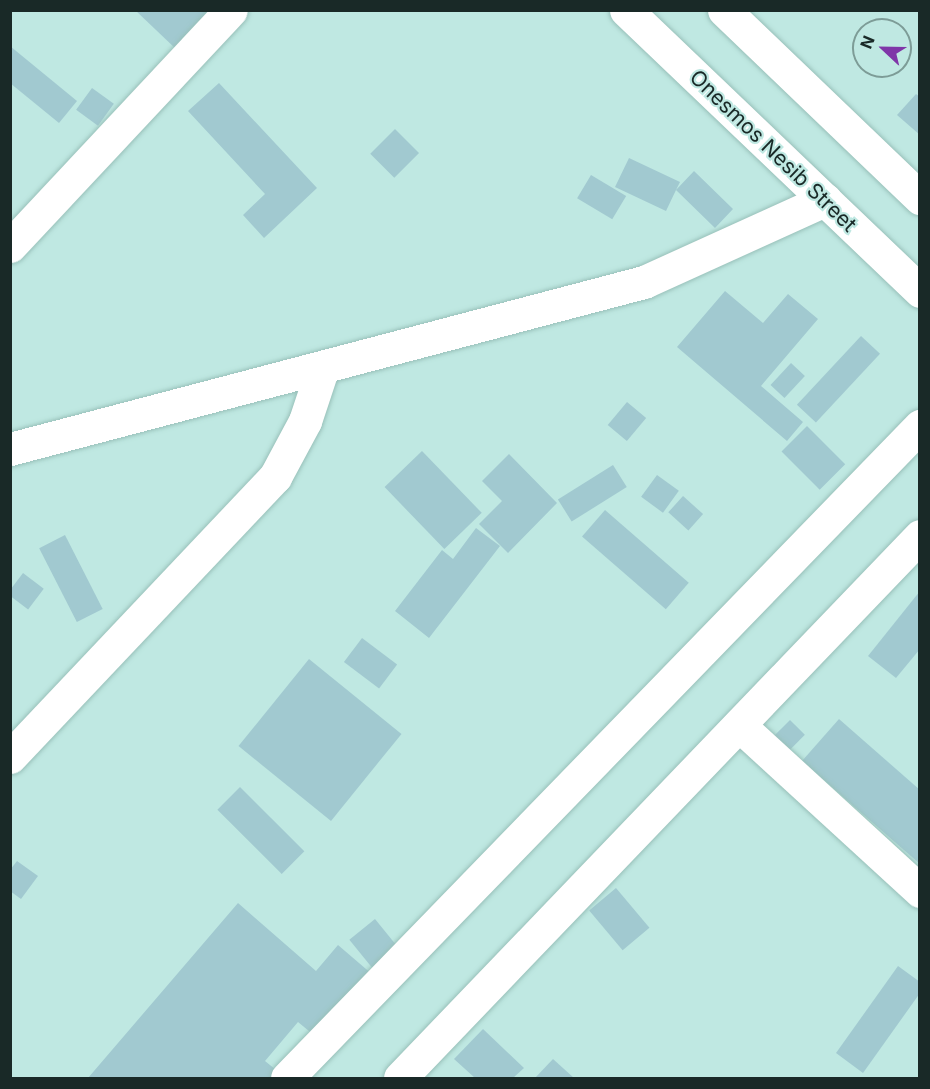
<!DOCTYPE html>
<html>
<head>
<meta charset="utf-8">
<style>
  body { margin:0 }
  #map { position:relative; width:930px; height:1089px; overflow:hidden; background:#bfe8e2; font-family:Inter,sans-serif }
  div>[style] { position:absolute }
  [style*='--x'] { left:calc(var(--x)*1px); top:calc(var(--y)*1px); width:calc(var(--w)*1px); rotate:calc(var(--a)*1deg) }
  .building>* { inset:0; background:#a1c9d0; transform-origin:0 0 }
  .roads { filter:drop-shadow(0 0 2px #98c0b9) drop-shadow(0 0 2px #98c0b9) }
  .minor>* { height:33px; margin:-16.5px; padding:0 16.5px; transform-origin:16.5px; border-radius:16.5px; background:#fff }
  .tertiary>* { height:33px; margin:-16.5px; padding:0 16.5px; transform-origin:16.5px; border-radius:16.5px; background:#fff }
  span { translate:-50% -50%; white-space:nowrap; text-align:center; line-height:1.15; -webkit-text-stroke:4.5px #bfe8e2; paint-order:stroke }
  .street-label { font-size:21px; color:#192927 }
  .frame { position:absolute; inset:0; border:12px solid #192927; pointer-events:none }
  .north { position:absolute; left:852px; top:18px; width:60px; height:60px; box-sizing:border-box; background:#bfe8e2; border:2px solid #7d9c97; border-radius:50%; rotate:292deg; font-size:16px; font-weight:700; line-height:24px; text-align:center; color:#192927 }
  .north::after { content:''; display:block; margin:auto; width:21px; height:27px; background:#7f36a8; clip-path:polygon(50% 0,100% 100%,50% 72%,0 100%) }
</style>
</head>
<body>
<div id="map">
  <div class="building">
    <i style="clip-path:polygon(135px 10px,214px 10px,177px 50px)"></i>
    <i style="clip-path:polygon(10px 46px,77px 101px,59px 123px,10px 83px)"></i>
    <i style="clip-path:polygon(219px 83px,317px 188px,264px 238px,243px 215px,265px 194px,188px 111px)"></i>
    <i style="left:92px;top:88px;width:27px;height:27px;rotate:36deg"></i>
    <i style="clip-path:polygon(916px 94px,920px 97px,920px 135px,897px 115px)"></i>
    <i style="left:395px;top:129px;width:34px;height:35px;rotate:45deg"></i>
    <i style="clip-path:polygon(629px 158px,680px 182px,676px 190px,694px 171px,733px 209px,715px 228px,676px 190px,666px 211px,615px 187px)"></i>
    <i style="left:591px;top:175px;width:41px;height:27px;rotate:31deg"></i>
    <i style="clip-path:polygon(725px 291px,763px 323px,788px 294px,818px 319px,761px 386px,803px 422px,787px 441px,677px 347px)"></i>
    <i style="left:861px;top:336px;width:26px;height:94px;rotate:43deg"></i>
    <i style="left:791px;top:363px;width:19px;height:30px;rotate:43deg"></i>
    <i style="left:627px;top:402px;width:25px;height:30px;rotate:40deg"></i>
    <i style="left:807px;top:426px;width:54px;height:36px;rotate:45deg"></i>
    <i style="left:422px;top:451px;width:86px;height:52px;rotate:46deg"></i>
    <i style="clip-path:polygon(509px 454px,557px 503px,508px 553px,479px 524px,502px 501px,482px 481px)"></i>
    <i style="left:613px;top:465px;width:26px;height:65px;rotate:58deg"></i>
    <i style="left:657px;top:475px;width:27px;height:27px;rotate:36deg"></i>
    <i style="left:683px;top:496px;width:27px;height:22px;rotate:42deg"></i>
    <i style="left:605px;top:510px;width:111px;height:35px;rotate:41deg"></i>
    <i style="clip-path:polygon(476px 528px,500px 546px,429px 638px,395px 611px,442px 550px,453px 559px)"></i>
    <i style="left:65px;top:535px;width:83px;height:29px;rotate:63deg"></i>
    <i style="left:23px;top:573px;width:26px;height:26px;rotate:37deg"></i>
    <i style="clip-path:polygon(920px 591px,920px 649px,896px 678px,868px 656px)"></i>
    <i style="left:362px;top:638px;width:44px;height:30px;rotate:37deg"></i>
    <i style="left:309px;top:659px;width:119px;height:112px;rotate:39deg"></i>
    <i style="clip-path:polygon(839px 719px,920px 790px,920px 864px,802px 761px)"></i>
    <i style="left:790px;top:720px;width:21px;height:28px;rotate:45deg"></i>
    <i style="left:240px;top:787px;width:91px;height:32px;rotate:45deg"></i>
    <i style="clip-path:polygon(17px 861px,38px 876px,21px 899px,10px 891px,10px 870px)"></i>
    <i style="left:616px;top:888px;width:52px;height:35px;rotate:50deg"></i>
    <i style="clip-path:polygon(238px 903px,316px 971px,338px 945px,380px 981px,326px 1045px,298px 1022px,265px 1061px,286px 1078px,88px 1078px)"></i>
    <i style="left:375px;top:919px;width:50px;height:33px;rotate:51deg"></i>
    <i style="clip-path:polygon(898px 966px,920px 982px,920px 993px,863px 1073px,836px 1053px)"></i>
    <i style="clip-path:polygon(483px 1029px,524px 1068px,513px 1078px,475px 1078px,454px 1059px)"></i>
    <i style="clip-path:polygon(553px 1059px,574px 1078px,535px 1078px)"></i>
  </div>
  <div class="roads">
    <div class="minor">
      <i style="--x:10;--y:246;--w:323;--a:-46.9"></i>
      <i style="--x:10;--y:449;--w:656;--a:-14.76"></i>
      <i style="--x:644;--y:282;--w:199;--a:-24.4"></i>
      <i style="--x:739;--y:725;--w:246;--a:42.5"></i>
      <i style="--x:10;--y:757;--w:386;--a:-46.6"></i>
      <i style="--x:275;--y:477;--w:64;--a:-61.8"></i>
      <i style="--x:305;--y:421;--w:57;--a:-71.6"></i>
      <i style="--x:287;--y:1078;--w:909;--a:-45.85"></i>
      <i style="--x:400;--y:1078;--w:751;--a:-46.19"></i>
    </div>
    <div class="tertiary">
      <i style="--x:626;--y:10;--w:407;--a:43.7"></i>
      <i style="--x:724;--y:10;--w:272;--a:43.8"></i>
    </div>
  </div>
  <div class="street-label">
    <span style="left:773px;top:151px;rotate:44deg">Onesmos Nesib Street</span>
  </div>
  <div class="frame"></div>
  <div class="north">N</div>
</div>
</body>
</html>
